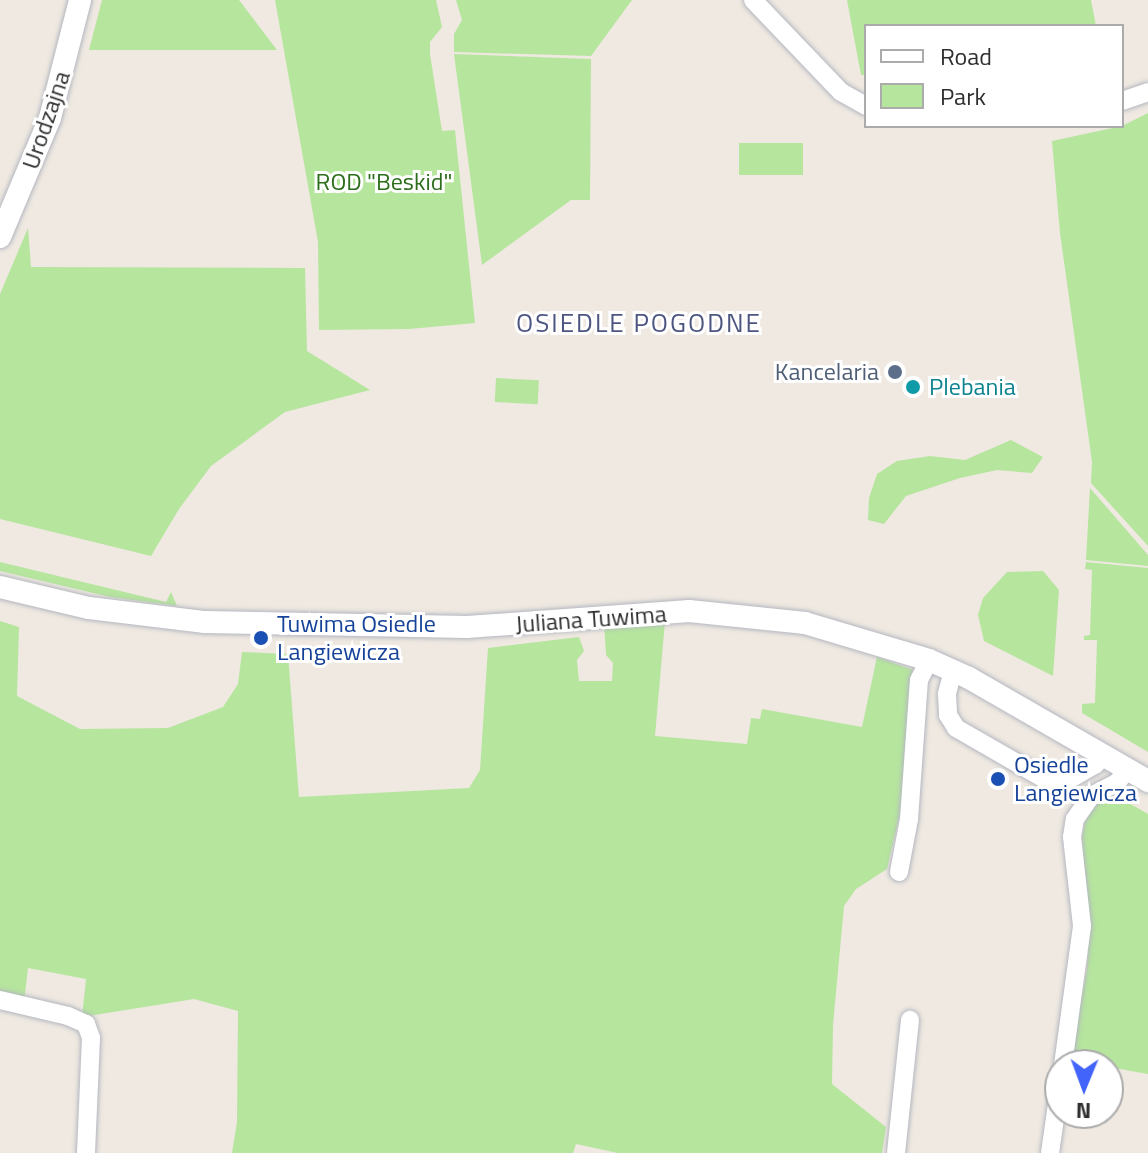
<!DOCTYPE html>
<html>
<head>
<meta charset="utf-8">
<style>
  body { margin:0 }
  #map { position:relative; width:1148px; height:1153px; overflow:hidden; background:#efe9e1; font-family:"Titillium Web",sans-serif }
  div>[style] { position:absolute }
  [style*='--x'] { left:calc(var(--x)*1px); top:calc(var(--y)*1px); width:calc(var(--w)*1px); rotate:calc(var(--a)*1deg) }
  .green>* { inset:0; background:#b6e59e; transform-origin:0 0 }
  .roads { filter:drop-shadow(0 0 2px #b4b7c1) drop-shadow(0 0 2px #b4b7c1) }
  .minor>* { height:18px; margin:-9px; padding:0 9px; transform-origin:9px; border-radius:9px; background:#fff }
  .tertiary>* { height:22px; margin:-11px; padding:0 11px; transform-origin:11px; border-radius:11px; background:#fff }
  .dots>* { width:22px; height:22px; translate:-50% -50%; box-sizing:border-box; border:4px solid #fff; border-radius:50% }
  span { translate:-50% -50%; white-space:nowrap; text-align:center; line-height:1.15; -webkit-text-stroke:6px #fff; paint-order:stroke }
  .street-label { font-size:24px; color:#2e2e2e }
  .park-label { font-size:24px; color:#2c6e1b }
  .service-label { font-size:24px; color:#4e5e75 }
  .right { translate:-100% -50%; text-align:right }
  .culture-label { font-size:24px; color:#0d838f }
  .left { translate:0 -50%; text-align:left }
  .transit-label { font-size:24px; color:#164399 }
  .neighbourhood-label { font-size:26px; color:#4d5680; letter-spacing:2px }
  .legend { position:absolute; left:864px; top:24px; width:260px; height:104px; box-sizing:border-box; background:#fff; border:2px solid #ababab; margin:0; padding:10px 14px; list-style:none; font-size:24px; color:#2e2e2e }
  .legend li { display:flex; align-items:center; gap:16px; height:40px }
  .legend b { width:40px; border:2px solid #ababab }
  .north { position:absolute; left:1044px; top:1049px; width:80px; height:80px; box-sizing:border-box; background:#fff; border:2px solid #ababab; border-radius:50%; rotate:181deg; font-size:22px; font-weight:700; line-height:32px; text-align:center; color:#2e2e2e }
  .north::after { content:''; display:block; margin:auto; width:28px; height:36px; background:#4264fb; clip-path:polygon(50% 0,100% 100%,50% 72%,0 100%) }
</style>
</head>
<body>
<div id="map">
  <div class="green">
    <i style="clip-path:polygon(102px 0,239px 0,277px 50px,89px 50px)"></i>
    <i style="clip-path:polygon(275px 0,436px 0,442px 27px,430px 42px,430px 54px,442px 131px,455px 130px,475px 323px,409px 329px,319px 330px,318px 242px)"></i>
    <i style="clip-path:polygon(456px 0,632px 0,591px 56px,454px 52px,454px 34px,462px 20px)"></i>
    <i style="clip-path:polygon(847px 0,1091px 0,1096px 26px,866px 26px,866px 75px,861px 75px)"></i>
    <i style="clip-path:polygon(454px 54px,591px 59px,590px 200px,571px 200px,482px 265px)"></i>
    <i style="clip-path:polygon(1148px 113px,1148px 546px,1091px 483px,1092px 462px,1060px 233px,1052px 141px,1122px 126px)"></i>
    <i style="left:803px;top:143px;width:32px;height:64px;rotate:90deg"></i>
    <i style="clip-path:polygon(28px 228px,31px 267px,305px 268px,307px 351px,370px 390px,285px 412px,211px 466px,179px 509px,151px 556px,0 519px,0 294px)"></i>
    <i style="left:496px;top:378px;width:43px;height:24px;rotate:3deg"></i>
    <i style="clip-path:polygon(1011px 440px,1043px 457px,1032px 473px,997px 470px,960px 478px,906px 496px,884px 524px,868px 520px,869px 498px,877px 474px,897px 461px,930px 456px,965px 460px)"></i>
    <i style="clip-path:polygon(1090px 488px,1148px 555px,1148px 566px,1086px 560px)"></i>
    <i style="clip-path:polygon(0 562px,166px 602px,171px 592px,177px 606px,110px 597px,0 571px)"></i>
    <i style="clip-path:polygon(1086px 562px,1148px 568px,1148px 752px,1082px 713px,1082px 704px,1095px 703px,1097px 640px,1084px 640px,1084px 636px,1090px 635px,1092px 570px,1085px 569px)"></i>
    <i style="clip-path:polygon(1043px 571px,1059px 590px,1053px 676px,984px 641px,978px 615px,983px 598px,1007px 572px)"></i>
    <i style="clip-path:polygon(0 621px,19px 627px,17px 696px,80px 729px,168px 728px,223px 707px,238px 684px,242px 652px,288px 654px,299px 797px,469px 788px,480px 770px,488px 648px,579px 637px,584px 651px,577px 660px,579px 681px,612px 681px,613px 663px,606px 655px,604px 622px,665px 621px,655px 736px,747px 744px,751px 718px,760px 719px,762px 709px,862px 727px,877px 657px,913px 670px,902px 805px,887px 869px,856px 889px,844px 906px,833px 1025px,832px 1084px,886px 1127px,882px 1153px,618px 1153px,576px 1144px,573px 1153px,232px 1153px,237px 1122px,238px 1011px,194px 999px,82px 1017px,86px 979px,28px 968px,24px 1003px,0 996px)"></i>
    <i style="clip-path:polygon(1113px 794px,1148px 814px,1148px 1074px,1069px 1060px,1087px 969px,1089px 927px,1082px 837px,1085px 822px,1096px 804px)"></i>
  </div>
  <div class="roads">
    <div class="minor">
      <i style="--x:753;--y:0;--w:127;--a:46.3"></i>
      <i style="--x:841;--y:92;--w:29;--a:29"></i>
      <i style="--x:1122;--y:101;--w:28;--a:-19"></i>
      <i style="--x:953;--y:671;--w:24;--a:105"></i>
      <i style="--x:947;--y:694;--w:21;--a:87"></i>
      <i style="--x:948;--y:715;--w:15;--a:58"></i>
      <i style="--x:956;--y:728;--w:108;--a:29.9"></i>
      <i style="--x:1050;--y:782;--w:15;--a:0"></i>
      <i style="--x:1065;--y:782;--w:34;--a:-30"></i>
      <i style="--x:1095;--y:765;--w:13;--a:-48"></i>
      <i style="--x:899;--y:872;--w:54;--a:-79.3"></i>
      <i style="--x:909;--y:819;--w:139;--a:-85.9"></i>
      <i style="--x:919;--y:680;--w:22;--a:-63"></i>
      <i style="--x:0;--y:1000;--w:70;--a:13.2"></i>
      <i style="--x:68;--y:1016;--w:20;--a:24"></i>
      <i style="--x:86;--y:1024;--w:15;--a:70"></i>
      <i style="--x:91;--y:1038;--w:115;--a:92.5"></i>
      <i style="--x:1063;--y:1065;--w:140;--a:-82.2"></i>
      <i style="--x:1082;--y:926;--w:90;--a:-96.4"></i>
      <i style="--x:1072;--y:837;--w:18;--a:-81"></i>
      <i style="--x:1075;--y:819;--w:28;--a:-55"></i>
      <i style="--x:1091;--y:796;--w:29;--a:-27"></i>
      <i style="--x:1117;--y:783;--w:17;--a:-54"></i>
      <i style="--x:896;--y:1153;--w:134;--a:-84"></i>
      <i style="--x:1050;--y:1153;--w:70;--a:-81.8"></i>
    </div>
    <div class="tertiary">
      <i style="--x:0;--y:237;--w:129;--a:-67.2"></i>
      <i style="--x:50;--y:118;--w:122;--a:-75.7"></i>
      <i style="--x:0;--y:587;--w:91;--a:13.3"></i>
      <i style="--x:89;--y:608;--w:117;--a:6.9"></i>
      <i style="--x:205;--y:622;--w:262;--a:1.1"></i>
      <i style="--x:467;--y:627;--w:223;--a:-4.1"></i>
      <i style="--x:689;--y:611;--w:117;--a:5.9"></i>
      <i style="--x:805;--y:623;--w:129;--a:16.6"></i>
      <i style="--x:929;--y:660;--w:44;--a:24.2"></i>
      <i style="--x:969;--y:678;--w:207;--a:29.9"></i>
    </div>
  </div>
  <div class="dots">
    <i style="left:895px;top:372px;background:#5c6f8a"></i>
    <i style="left:913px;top:387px;background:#0f9aa8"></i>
    <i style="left:261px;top:638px;background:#1a4fb4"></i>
    <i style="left:998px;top:779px;background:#1a4fb4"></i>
  </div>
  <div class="street-label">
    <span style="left:46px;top:120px;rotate:-71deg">Urodzajna</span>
    <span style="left:591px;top:619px;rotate:-4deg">Juliana Tuwima</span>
  </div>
  <div class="park-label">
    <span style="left:384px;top:182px">ROD "Beskid"</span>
  </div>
  <div class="service-label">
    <span class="right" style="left:879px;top:372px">Kancelaria</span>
  </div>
  <div class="culture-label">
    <span class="left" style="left:929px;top:387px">Plebania</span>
  </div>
  <div class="transit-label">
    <span class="left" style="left:277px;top:638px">Tuwima Osiedle<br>Langiewicza</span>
    <span class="left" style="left:1014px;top:779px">Osiedle<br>Langiewicza</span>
  </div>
  <div class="neighbourhood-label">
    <span style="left:639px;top:323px">OSIEDLE POGODNE</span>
  </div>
  <ul class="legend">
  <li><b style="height:10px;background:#fff"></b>Road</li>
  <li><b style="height:22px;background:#b6e59e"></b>Park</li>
  </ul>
  <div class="north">N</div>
</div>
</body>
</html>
